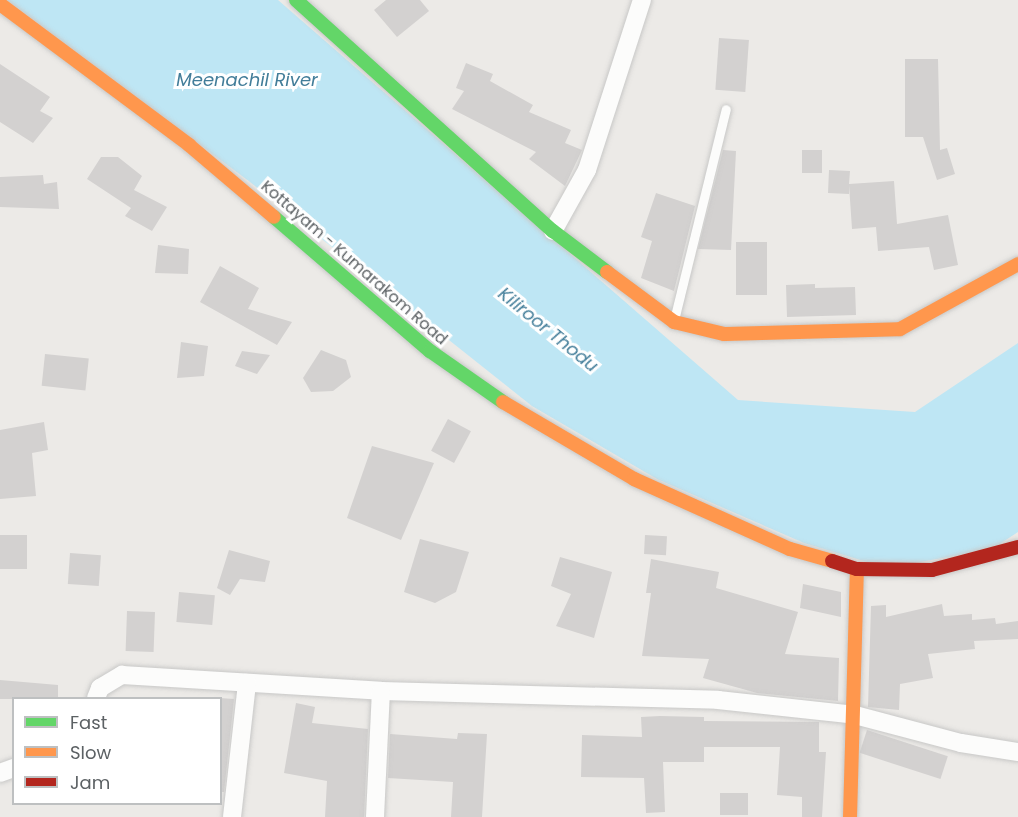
<!DOCTYPE html>
<html>
<head>
<meta charset="utf-8">
<style>
  body { margin:0 }
  #map { position:relative; width:1018px; height:817px; overflow:hidden; background:#eceae7; font-family:Poppins,sans-serif }
  div>[style] { position:absolute }
  [style*='--x'] { left:calc(var(--x)*1px); top:calc(var(--y)*1px); width:calc(var(--w)*1px); rotate:calc(var(--a)*1deg) }
  .water>* { inset:0; background:#bee6f4 }
  .building>* { inset:0; background:#d3d1d0; transform-origin:0 0 }
  .roads { filter:drop-shadow(0 0 2px #c8c8c7) drop-shadow(0 0 2px #c8c8c7) }
  .lane>* { height:9px; margin:-4.5px; padding:0 4.5px; transform-origin:4.5px; border-radius:4.5px; background:#fcfcfb }
  .street>* { height:18px; margin:-9px; padding:0 9px; transform-origin:9px; border-radius:9px; background:#fcfcfb }
  .fast>* { height:14px; margin:-7px; padding:0 7px; transform-origin:7px; border-radius:7px; background:#63d668 }
  .slow>* { height:14px; margin:-7px; padding:0 7px; transform-origin:7px; border-radius:7px; background:#ff974d }
  .jam>* { height:14px; margin:-7px; padding:0 7px; transform-origin:7px; border-radius:7px; background:#b3261e }
  span { translate:-50% -50%; white-space:nowrap; text-align:center; line-height:1.15; -webkit-text-stroke:6px #fff; paint-order:stroke }
  .street-label { font-size:16px; color:#5c6164 }
  .water-label { font-size:18px; color:#427d99; font-style:italic }
  .legend { position:absolute; left:12px; top:697px; width:210px; height:108px; box-sizing:border-box; background:#fff; border:2px solid #bec0c1; margin:0; padding:8px 10px; list-style:none; font-size:18px; color:#5c6164 }
  .legend li { display:flex; align-items:center; gap:12px; height:30px }
  .legend b { width:30px; border:2px solid #bec0c1 }
</style>
</head>
<body>
<div id="map">
  <div class="water">
    <i style="clip-path:polygon(7px 0,278px 0,738px 400px,915px 412px,1018px 343px,1018px 532px,992px 549px,887px 568px,804px 543px,657px 479px,532px 406px,250px 182px)"></i>
  </div>
  <div class="building">
    <i style="clip-path:polygon(386px 0,420px 0,429px 11px,397px 37px,374px 10px)"></i>
    <i style="left:719px;top:38px;width:30px;height:52px;rotate:4deg"></i>
    <i style="clip-path:polygon(905px 59px,938px 59px,940px 150px,947px 148px,955px 174px,937px 180px,923px 137px,905px 137px)"></i>
    <i style="clip-path:polygon(466px 63px,493px 74px,490px 81px,533px 105px,529px 112px,571px 130px,565px 143px,582px 150px,565px 186px,529px 159px,536px 152px,452px 109px,464px 91px,456px 88px)"></i>
    <i style="clip-path:polygon(0 64px,50px 97px,40px 111px,53px 118px,33px 143px,0 122px)"></i>
    <i style="clip-path:polygon(723px 150px,736px 151px,731px 250px,698px 249px)"></i>
    <i style="left:802px;top:150px;width:20px;height:23px"></i>
    <i style="clip-path:polygon(101px 157px,118px 157px,142px 176px,134px 190px,167px 207px,152px 231px,125px 216px,131px 208px,87px 179px)"></i>
    <i style="clip-path:polygon(829px 170px,850px 171px,849px 184px,894px 181px,897px 224px,948px 215px,958px 265px,934px 270px,929px 247px,878px 251px,876px 227px,852px 229px,849px 185px,849px 194px,828px 193px)"></i>
    <i style="clip-path:polygon(43px 175px,44px 184px,57px 182px,59px 209px,0 207px,0 177px)"></i>
    <i style="clip-path:polygon(656px 193px,695px 206px,674px 291px,641px 278px,652px 241px,641px 237px)"></i>
    <i style="left:767px;top:242px;width:53px;height:31px;rotate:90deg"></i>
    <i style="clip-path:polygon(158px 245px,189px 249px,188px 274px,155px 273px)"></i>
    <i style="clip-path:polygon(220px 266px,259px 288px,248px 309px,292px 322px,277px 345px,200px 302px)"></i>
    <i style="clip-path:polygon(815px 284px,815px 288px,855px 287px,856px 315px,787px 317px,786px 285px)"></i>
    <i style="clip-path:polygon(181px 342px,208px 346px,204px 376px,177px 378px)"></i>
    <i style="clip-path:polygon(321px 350px,346px 360px,351px 377px,333px 391px,311px 392px,303px 378px)"></i>
    <i style="clip-path:polygon(242px 351px,270px 355px,257px 374px,235px 366px)"></i>
    <i style="left:45px;top:354px;width:44px;height:32px;rotate:6deg"></i>
    <i style="left:448px;top:419px;width:26px;height:36px;rotate:28deg"></i>
    <i style="clip-path:polygon(44px 422px,48px 450px,32px 453px,36px 496px,0 499px,0 430px)"></i>
    <i style="clip-path:polygon(372px 446px,434px 463px,401px 540px,347px 518px)"></i>
    <i style="left:0;top:535px;width:27px;height:34px"></i>
    <i style="left:645px;top:535px;width:22px;height:19px;rotate:3deg"></i>
    <i style="clip-path:polygon(420px 539px,469px 552px,456px 592px,435px 603px,404px 592px)"></i>
    <i style="clip-path:polygon(229px 550px,270px 561px,265px 582px,240px 579px,230px 595px,217px 588px)"></i>
    <i style="left:70px;top:553px;width:31px;height:31px;rotate:4deg"></i>
    <i style="clip-path:polygon(560px 557px,612px 572px,594px 638px,556px 626px,571px 594px,551px 586px)"></i>
    <i style="clip-path:polygon(651px 559px,719px 572px,716px 588px,798px 612px,785px 654px,839px 658px,838px 701px,757px 693px,703px 678px,709px 659px,642px 656px,651px 593px,646px 593px)"></i>
    <i style="clip-path:polygon(803px 584px,841px 592px,841px 617px,800px 608px)"></i>
    <i style="left:179px;top:592px;width:36px;height:30px;rotate:5deg"></i>
    <i style="clip-path:polygon(942px 604px,944px 616px,972px 614px,972px 620px,995px 618px,996px 624px,1018px 621px,1018px 639px,974px 641px,975px 649px,928px 654px,933px 678px,900px 684px,899px 710px,868px 707px,871px 606px,886px 605px,886px 617px)"></i>
    <i style="left:127px;top:611px;width:28px;height:40px;rotate:2deg"></i>
    <i style="clip-path:polygon(0 680px,58px 685px,58px 699px,0 699px)"></i>
    <i style="clip-path:polygon(220px 698px,234px 699px,224px 792px,220px 792px)"></i>
    <i style="clip-path:polygon(296px 703px,315px 707px,312px 723px,368px 729px,364px 817px,325px 817px,327px 781px,284px 773px)"></i>
    <i style="clip-path:polygon(660px 716px,704px 717px,704px 721px,819px 722px,819px 752px,826px 752px,822px 817px,802px 817px,802px 797px,777px 795px,780px 747px,704px 747px,704px 762px,663px 762px,665px 812px,646px 813px,644px 778px,581px 777px,582px 735px,642px 737px,641px 717px)"></i>
    <i style="left:867px;top:730px;width:85px;height:24px;rotate:18deg"></i>
    <i style="clip-path:polygon(458px 733px,487px 734px,482px 817px,451px 817px,453px 782px,388px 778px,390px 734px,457px 739px)"></i>
    <i style="left:748px;top:793px;width:22px;height:28px;rotate:90deg"></i>
  </div>
  <div class="roads">
    <div class="lane">
      <i style="--x:674;--y:320;--w:217;--a:-76.2"></i>
    </div>
    <div class="street">
      <i style="--x:553;--y:231;--w:70;--a:-60.9"></i>
      <i style="--x:587;--y:170;--w:179;--a:-72.1"></i>
      <i style="--x:96;--y:698;--w:11;--a:-68"></i>
      <i style="--x:100;--y:688;--w:26;--a:-31"></i>
      <i style="--x:122;--y:675;--w:259;--a:3.5"></i>
      <i style="--x:381;--y:691;--w:337;--a:1.5"></i>
      <i style="--x:718;--y:700;--w:138;--a:6.2"></i>
      <i style="--x:855;--y:715;--w:110;--a:14.8"></i>
      <i style="--x:961;--y:743;--w:58;--a:9"></i>
      <i style="--x:0;--y:773;--w:15;--a:-20"></i>
      <i style="--x:232;--y:817;--w:135;--a:-83.6"></i>
      <i style="--x:375;--y:817;--w:126;--a:-87.3"></i>
    </div>
    <div class="fast">
      <i style="--x:296;--y:0;--w:346;--a:42"></i>
      <i style="--x:553;--y:231;--w:68;--a:37.2"></i>
      <i style="--x:274;--y:217;--w:206;--a:40.7"></i>
      <i style="--x:430;--y:351;--w:89;--a:34.9"></i>
    </div>
    <div class="slow">
      <i style="--x:0;--y:4;--w:236;--a:36.7"></i>
      <i style="--x:189;--y:145;--w:111;--a:40.3"></i>
      <i style="--x:607;--y:272;--w:84;--a:36.7"></i>
      <i style="--x:674;--y:322;--w:51;--a:13.5"></i>
      <i style="--x:724;--y:334;--w:176;--a:-1.6"></i>
      <i style="--x:900;--y:329;--w:135;--a:-28.8"></i>
      <i style="--x:503;--y:402;--w:152;--a:30.4"></i>
      <i style="--x:634;--y:479;--w:171;--a:24.2"></i>
      <i style="--x:790;--y:549;--w:44;--a:15.9"></i>
      <i style="--x:850;--y:817;--w:248;--a:-88.4"></i>
    </div>
    <div class="jam">
      <i style="--x:832;--y:561;--w:26;--a:18"></i>
      <i style="--x:857;--y:569;--w:75;--a:0.8"></i>
      <i style="--x:932;--y:570;--w:89;--a:-15"></i>
    </div>
  </div>
  <div class="street-label">
    <span style="left:354px;top:263px;rotate:41deg">Kottayam - Kumarakom Road</span>
  </div>
  <div class="water-label">
    <span style="left:247px;top:80px">Meenachil River</span>
    <span style="left:548px;top:330px;rotate:39deg">Kiliroor Thodu</span>
  </div>
  <ul class="legend">
  <li><b style="height:8px;background:#63d668"></b>Fast</li>
  <li><b style="height:8px;background:#ff974d"></b>Slow</li>
  <li><b style="height:8px;background:#b3261e"></b>Jam</li>
  </ul>
</div>
</body>
</html>
